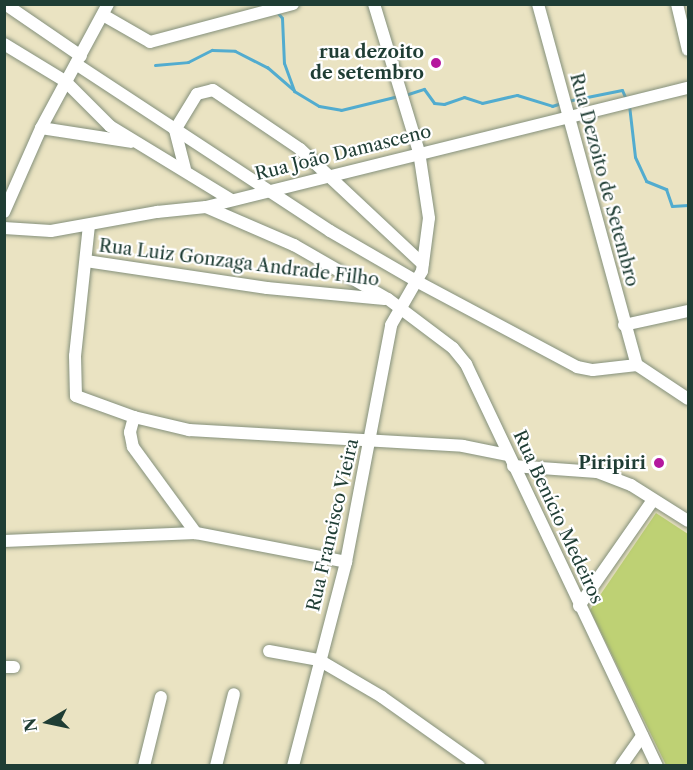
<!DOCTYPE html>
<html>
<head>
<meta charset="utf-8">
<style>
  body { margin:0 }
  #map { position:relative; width:693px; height:770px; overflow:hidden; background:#eae3c2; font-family:"Libre Caslon Text",serif }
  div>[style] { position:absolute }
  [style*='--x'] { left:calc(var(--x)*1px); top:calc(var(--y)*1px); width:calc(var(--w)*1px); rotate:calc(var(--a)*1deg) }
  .green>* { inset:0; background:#bed174 }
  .stream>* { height:3px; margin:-1.5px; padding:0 1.5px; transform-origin:1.5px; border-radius:1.5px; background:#52accf }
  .roads { filter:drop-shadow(0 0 2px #84907b) drop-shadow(0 0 2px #84907b) }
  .minor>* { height:12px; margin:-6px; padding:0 6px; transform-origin:6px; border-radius:6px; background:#fff }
  .dots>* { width:16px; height:16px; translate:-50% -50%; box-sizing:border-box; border:3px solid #fff; border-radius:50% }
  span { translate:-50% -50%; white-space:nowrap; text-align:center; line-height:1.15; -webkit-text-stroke:4.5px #fff; paint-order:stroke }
  .poi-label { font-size:18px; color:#1f3d34; font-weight:700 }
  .right { translate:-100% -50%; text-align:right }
  .street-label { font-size:18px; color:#1f3d34 }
  .frame { position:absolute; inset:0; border:6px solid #1f3d34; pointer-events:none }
  .north { position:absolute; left:18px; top:692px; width:60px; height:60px; -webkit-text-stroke:4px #fff; paint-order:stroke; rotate:261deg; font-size:16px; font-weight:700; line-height:24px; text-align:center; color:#1f3d34 }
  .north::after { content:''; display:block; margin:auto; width:21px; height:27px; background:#1f3d34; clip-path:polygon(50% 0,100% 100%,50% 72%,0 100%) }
</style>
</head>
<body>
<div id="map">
  <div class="green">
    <i style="clip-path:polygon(656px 513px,688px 534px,688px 765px,666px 765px,590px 610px)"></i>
  </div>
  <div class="stream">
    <i style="--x:278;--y:13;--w:6;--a:51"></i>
    <i style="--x:282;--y:18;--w:45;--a:87.5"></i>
    <i style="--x:284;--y:63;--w:30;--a:70"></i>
    <i style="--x:294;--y:91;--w:29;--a:31"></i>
    <i style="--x:319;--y:106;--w:22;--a:10"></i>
    <i style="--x:341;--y:110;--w:59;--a:-13.8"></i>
    <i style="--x:155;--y:65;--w:33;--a:-5"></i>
    <i style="--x:188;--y:62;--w:27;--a:-27"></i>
    <i style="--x:212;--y:50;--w:23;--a:2"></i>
    <i style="--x:235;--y:51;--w:36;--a:27"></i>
    <i style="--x:267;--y:67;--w:35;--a:41"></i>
    <i style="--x:405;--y:95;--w:20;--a:-18"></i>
    <i style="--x:424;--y:89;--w:17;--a:54"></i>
    <i style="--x:434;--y:103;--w:10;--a:6"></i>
    <i style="--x:444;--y:104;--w:21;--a:-19"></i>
    <i style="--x:464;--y:97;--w:19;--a:18"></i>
    <i style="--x:482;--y:103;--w:36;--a:-13"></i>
    <i style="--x:517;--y:95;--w:37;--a:17"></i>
    <i style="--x:552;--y:106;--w:9;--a:-18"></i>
    <i style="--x:567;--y:101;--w:56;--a:-11.3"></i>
    <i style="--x:622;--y:90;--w:10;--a:66"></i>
    <i style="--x:629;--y:105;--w:52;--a:83.4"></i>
    <i style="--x:635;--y:157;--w:26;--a:65"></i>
    <i style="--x:646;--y:181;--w:22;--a:22"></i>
    <i style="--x:666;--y:189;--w:18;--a:71"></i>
    <i style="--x:672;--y:206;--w:16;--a:-4"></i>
  </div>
  <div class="roads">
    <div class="minor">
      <i style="--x:5;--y:4;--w:92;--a:34.4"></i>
      <i style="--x:538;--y:4;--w:374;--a:74.7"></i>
      <i style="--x:677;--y:4;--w:47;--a:76.6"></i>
      <i style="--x:103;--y:15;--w:54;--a:29.9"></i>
      <i style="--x:150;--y:42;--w:148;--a:-14.9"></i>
      <i style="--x:4;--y:44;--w:71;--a:31.2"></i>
      <i style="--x:65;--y:81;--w:64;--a:45"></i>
      <i style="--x:110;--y:126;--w:142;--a:31.4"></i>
      <i style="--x:76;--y:64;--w:304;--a:33.3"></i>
      <i style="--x:330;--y:231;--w:102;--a:30.1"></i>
      <i style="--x:418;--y:282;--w:180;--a:28.1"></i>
      <i style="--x:577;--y:367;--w:16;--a:11"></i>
      <i style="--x:593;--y:370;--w:44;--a:-6.5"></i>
      <i style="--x:637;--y:365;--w:61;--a:33.7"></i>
      <i style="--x:41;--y:128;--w:91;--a:8.8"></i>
      <i style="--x:185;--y:169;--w:40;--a:-104.4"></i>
      <i style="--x:175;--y:130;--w:42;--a:-58.6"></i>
      <i style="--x:197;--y:94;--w:16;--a:-14"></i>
      <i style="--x:213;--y:90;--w:105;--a:34.1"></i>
      <i style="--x:300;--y:149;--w:168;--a:43.1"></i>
      <i style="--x:206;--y:207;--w:96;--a:23.4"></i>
      <i style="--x:294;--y:245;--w:108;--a:29.9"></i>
      <i style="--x:388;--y:299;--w:81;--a:37"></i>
      <i style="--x:453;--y:348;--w:21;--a:51"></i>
      <i style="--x:466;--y:364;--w:445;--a:64.6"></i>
      <i style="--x:4;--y:212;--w:92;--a:-66.2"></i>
      <i style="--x:41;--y:128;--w:141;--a:-61.6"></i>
      <i style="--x:89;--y:225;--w:132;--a:96.1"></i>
      <i style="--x:75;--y:356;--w:40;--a:88.6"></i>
      <i style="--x:76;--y:396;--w:62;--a:19.9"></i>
      <i style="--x:134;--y:417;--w:57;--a:13.3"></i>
      <i style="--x:189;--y:430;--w:274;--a:3.3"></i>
      <i style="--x:463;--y:446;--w:46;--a:11.3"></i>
      <i style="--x:4;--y:228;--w:47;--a:3.7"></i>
      <i style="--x:51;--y:231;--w:108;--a:-10.2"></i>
      <i style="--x:157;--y:212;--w:49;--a:-5.8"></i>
      <i style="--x:206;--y:207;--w:496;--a:-13.9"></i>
      <i style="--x:86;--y:261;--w:183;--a:8.5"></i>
      <i style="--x:267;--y:288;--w:118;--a:5.4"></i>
      <i style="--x:624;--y:325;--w:66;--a:-12.3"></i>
      <i style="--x:134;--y:417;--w:16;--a:105"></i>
      <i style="--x:130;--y:432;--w:15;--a:79"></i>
      <i style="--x:133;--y:447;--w:107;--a:53.8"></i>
      <i style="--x:513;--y:466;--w:84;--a:4.1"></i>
      <i style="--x:597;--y:472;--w:36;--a:21"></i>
      <i style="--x:631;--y:485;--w:67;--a:32.3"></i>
      <i style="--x:4;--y:541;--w:192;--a:-2.4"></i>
      <i style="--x:196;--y:533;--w:153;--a:10.9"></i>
      <i style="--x:579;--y:606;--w:129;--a:-55.1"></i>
      <i style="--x:269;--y:651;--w:51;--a:10.2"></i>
      <i style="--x:319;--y:660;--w:73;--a:30.4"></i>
      <i style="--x:382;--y:697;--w:119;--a:35.4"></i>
      <i style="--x:4;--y:667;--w:10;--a:0"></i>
      <i style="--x:144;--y:766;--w:71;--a:-76.2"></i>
      <i style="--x:216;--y:766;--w:74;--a:-76"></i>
      <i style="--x:293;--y:766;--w:211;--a:-75.4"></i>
      <i style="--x:346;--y:562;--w:241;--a:-79.2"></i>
      <i style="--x:391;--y:325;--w:62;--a:-60.1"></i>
      <i style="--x:422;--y:271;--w:53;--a:-82.5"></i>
      <i style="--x:429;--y:218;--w:67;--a:-98.6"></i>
      <i style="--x:419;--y:152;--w:155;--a:-106.9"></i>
      <i style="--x:621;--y:766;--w:37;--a:-55"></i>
    </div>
  </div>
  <div class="dots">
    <i style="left:436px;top:63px;background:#b5179e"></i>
    <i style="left:659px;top:463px;background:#b5179e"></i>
  </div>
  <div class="poi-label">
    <span class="right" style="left:424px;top:63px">rua dezoito<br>de setembro</span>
    <span class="right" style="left:646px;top:463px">Piripiri</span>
  </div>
  <div class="street-label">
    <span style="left:343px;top:153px;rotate:-14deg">Rua João Damasceno</span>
    <span style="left:604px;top:180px;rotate:75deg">Rua Dezoito de Setembro</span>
    <span style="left:239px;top:263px;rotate:7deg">Rua Luiz Gonzaga Andrade Filho</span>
    <span style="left:558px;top:517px;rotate:65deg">Rua Benício Medeiros</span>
    <span style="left:333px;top:525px;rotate:-77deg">Rua Francisco Vieira</span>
  </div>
  <div class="frame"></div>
  <div class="north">N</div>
</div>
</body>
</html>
